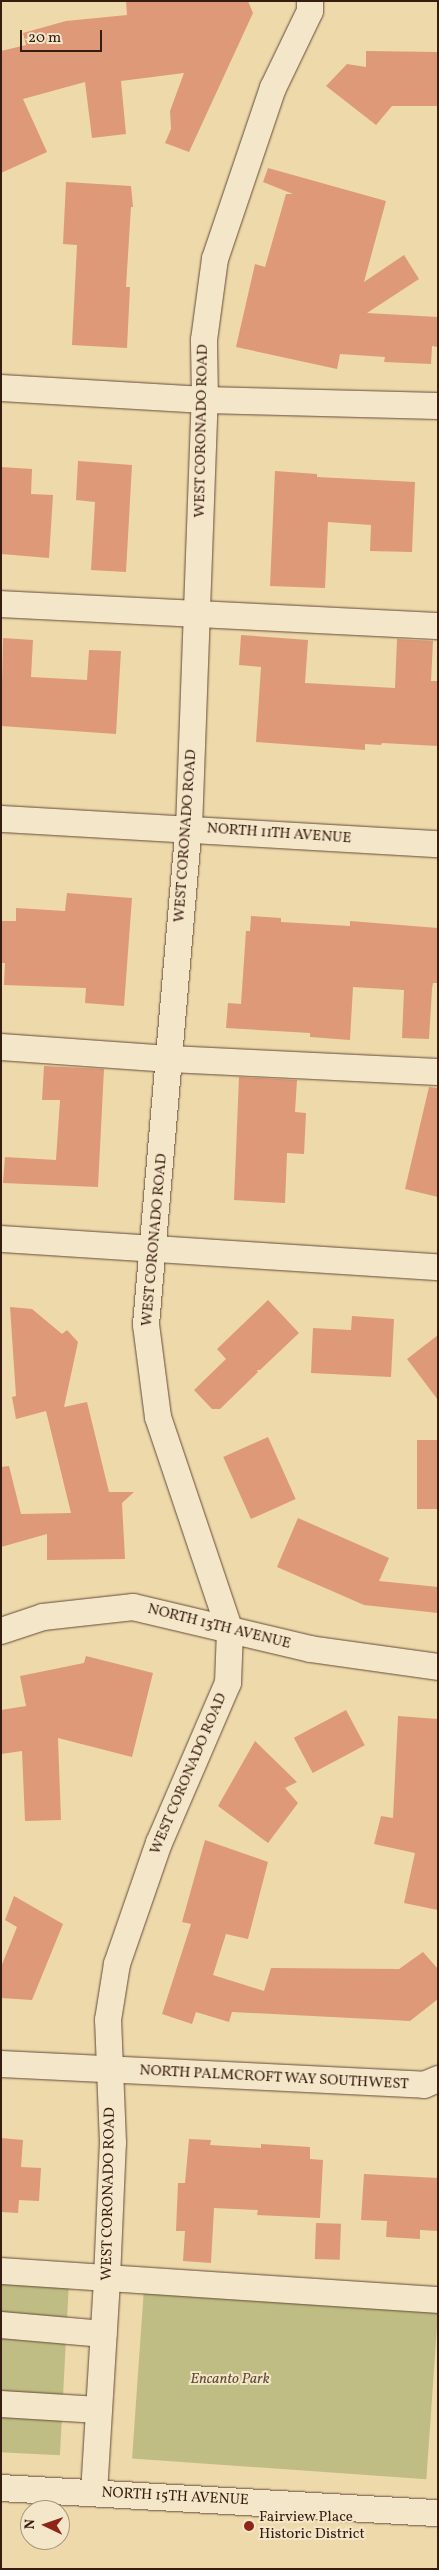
<!DOCTYPE html>
<html>
<head>
<meta charset="utf-8">
<style>
  body { margin:0 }
  #map { position:relative; width:439px; height:2570px; overflow:hidden; background:#eed9ab; font-family:Vollkorn,serif }
  div>[style] { position:absolute }
  [style*='--x'] { left:calc(var(--x)*1px); top:calc(var(--y)*1px); width:calc(var(--w)*1px); rotate:calc(var(--a)*1deg) }
  .green>* { inset:0; background:#bfbd84; transform-origin:0 0 }
  .building>* { inset:0; background:#de9978; transform-origin:0 0 }
  .roads { filter:drop-shadow(0 0 1px #654b38) drop-shadow(0 0 1px #654b38) }
  .minor>* { height:26px; margin:-13px; padding:0 13px; transform-origin:13px; border-radius:13px; background:#f4e6c8 }
  .dots>* { width:14px; height:14px; translate:-50% -50%; box-sizing:border-box; border:2px solid #f4e6c8; border-radius:50% }
  span { translate:-50% -50%; white-space:nowrap; text-align:center; line-height:1.15; -webkit-text-stroke:4px #f4e6c8; paint-order:stroke }
  .street-label { font-size:15px; color:#371c11 }
  .park-label { font-size:15px; color:#604c34; font-style:italic }
  .poi-label { font-size:15px; color:#371c11 }
  .left { translate:0 -50%; text-align:left }
  .frame { position:absolute; inset:0; border:2px solid #371c11; pointer-events:none }
  .north { position:absolute; left:20px; top:2500px; width:50px; height:50px; box-sizing:border-box; background:#f4e6c8; border:1px solid #a8957f; border-radius:50%; rotate:273deg; font-size:14px; font-weight:700; line-height:20px; text-align:center; color:#371c11 }
  .north::after { content:''; display:block; margin:auto; width:18px; height:22px; background:#8f2418; clip-path:polygon(50% 0,100% 100%,50% 72%,0 100%) }
  .scale { position:absolute; left:20px; top:30px; width:82px; height:22px; box-sizing:border-box; border:2px solid #371c11; border-top:0; padding-left:6px; font-size:15px; line-height:18px; white-space:nowrap; color:#371c11; -webkit-text-stroke:4px #f4e6c8; paint-order:stroke }
</style>
</head>
<body>
<div id="map">
  <div class="green">
    <i style="left:1px;top:2280px;width:68px;height:172px;rotate:3deg"></i>
    <i style="left:144px;top:2288px;width:295px;height:171px;rotate:4deg"></i>
  </div>
  <div class="building">
    <i style="clip-path:polygon(126px 1px,248px 1px,253px 13px,189px 152px,165px 143px,171px 129px,170px 111px,184px 73px,121px 81px,126px 134px,92px 138px,85px 82px,23px 99px,47px 152px,1px 173px,1px 51px,26px 45px,23px 33px,66px 21px,127px 15px)"></i>
    <i style="clip-path:polygon(366px 51px,438px 52px,438px 106px,392px 106px,376px 125px,326px 86px,347px 64px,366px 67px)"></i>
    <i style="clip-path:polygon(268px 168px,386px 201px,364px 282px,404px 255px,419px 279px,367px 313px,438px 317px,438px 347px,432px 346px,431px 364px,384px 362px,385px 357px,340px 354px,337px 369px,236px 347px,255px 264px,265px 267px,286px 194px,293px 194px,263px 182px)"></i>
    <i style="clip-path:polygon(66px 182px,131px 186px,133px 207px,131px 207px,126px 287px,130px 287px,127px 348px,72px 345px,77px 245px,63px 244px)"></i>
    <i style="clip-path:polygon(78px 461px,132px 465px,126px 572px,91px 570px,95px 502px,76px 500px)"></i>
    <i style="clip-path:polygon(1px 467px,32px 469px,31px 494px,53px 495px,49px 558px,1px 554px)"></i>
    <i style="clip-path:polygon(275px 471px,317px 474px,317px 477px,415px 482px,412px 552px,370px 551px,371px 525px,328px 522px,325px 588px,270px 586px)"></i>
    <i style="clip-path:polygon(241px 635px,308px 640px,305px 683px,395px 688px,397px 639px,433px 641px,431px 681px,438px 681px,438px 746px,382px 743px,381px 745px,365px 744px,365px 750px,256px 742px,261px 667px,239px 665px)"></i>
    <i style="clip-path:polygon(3px 638px,33px 640px,31px 677px,87px 680px,89px 650px,121px 651px,116px 734px,1px 726px)"></i>
    <i style="clip-path:polygon(67px 893px,132px 898px,124px 1006px,85px 1003px,86px 988px,4px 985px,5px 963px,1px 963px,1px 921px,16px 921px,16px 908px,65px 911px)"></i>
    <i style="clip-path:polygon(251px 916px,281px 918px,281px 922px,350px 926px,350px 921px,438px 928px,438px 983px,433px 983px,432px 989px,429px 1039px,402px 1038px,404px 990px,353px 987px,350px 1040px,310px 1037px,310px 1033px,226px 1028px,228px 1003px,241px 1004px,246px 931px,250px 931px)"></i>
    <i style="clip-path:polygon(44px 1066px,104px 1069px,98px 1187px,3px 1183px,5px 1157px,56px 1160px,60px 1100px,42px 1100px)"></i>
    <i style="clip-path:polygon(239px 1077px,297px 1080px,295px 1112px,306px 1113px,304px 1154px,287px 1153px,285px 1203px,234px 1200px)"></i>
    <i style="clip-path:polygon(429px 1087px,438px 1088px,438px 1197px,405px 1189px)"></i>
    <i style="clip-path:polygon(268px 1300px,299px 1333px,260px 1370px,257px 1370px,258px 1372px,220px 1409px,212px 1409px,194px 1390px,226px 1359px,217px 1349px)"></i>
    <i style="clip-path:polygon(10px 1307px,32px 1309px,62px 1334px,67px 1330px,78px 1342px,64px 1407px,87px 1402px,109px 1492px,134px 1492px,122px 1503px,125px 1559px,47px 1560px,47px 1534px,1px 1547px,1px 1467px,9px 1466px,21px 1514px,71px 1513px,46px 1411px,16px 1419px,12px 1397px,16px 1396px)"></i>
    <i style="clip-path:polygon(352px 1316px,394px 1319px,391px 1377px,311px 1373px,313px 1328px,351px 1330px)"></i>
    <i style="clip-path:polygon(438px 1335px,438px 1400px,407px 1359px)"></i>
    <i style="left:268px;top:1437px;width:68px;height:49px;rotate:66deg"></i>
    <i style="left:417px;top:1440px;width:21px;height:69px"></i>
    <i style="clip-path:polygon(298px 1518px,389px 1558px,379px 1581px,438px 1587px,438px 1613px,364px 1605px,277px 1567px)"></i>
    <i style="clip-path:polygon(86px 1656px,153px 1673px,132px 1757px,58px 1738px,61px 1820px,25px 1821px,22px 1751px,1px 1754px,1px 1710px,26px 1706px,20px 1676px,84px 1663px)"></i>
    <i style="left:346px;top:1710px;width:40px;height:59px;rotate:62deg"></i>
    <i style="clip-path:polygon(398px 1716px,438px 1719px,438px 1910px,404px 1903px,415px 1853px,374px 1844px,381px 1816px,393px 1818px)"></i>
    <i style="clip-path:polygon(255px 1741px,297px 1782px,285px 1788px,298px 1803px,268px 1843px,218px 1806px)"></i>
    <i style="clip-path:polygon(205px 1840px,268px 1862px,248px 1939px,226px 1934px,213px 1975px,264px 1991px,271px 1968px,399px 1969px,423px 1952px,438px 1969px,438px 1999px,410px 2021px,232px 2012px,229px 2022px,196px 2012px,192px 2024px,162px 2014px,191px 1924px,182px 1922px)"></i>
    <i style="clip-path:polygon(14px 1896px,63px 1924px,32px 2000px,1px 1998px,1px 1967px,17px 1927px,5px 1920px)"></i>
    <i style="clip-path:polygon(1px 2138px,23px 2140px,21px 2167px,41px 2168px,39px 2201px,19px 2200px,18px 2213px,1px 2212px)"></i>
    <i style="clip-path:polygon(189px 2139px,211px 2140px,210px 2145px,261px 2148px,261px 2144px,310px 2147px,310px 2159px,323px 2160px,320px 2218px,257px 2215px,258px 2210px,214px 2208px,211px 2263px,183px 2261px,185px 2231px,176px 2231px,178px 2183px,185px 2183px)"></i>
    <i style="clip-path:polygon(364px 2174px,438px 2178px,438px 2231px,420px 2230px,420px 2239px,386px 2237px,387px 2221px,361px 2220px)"></i>
    <i style="left:316px;top:2223px;width:25px;height:36px;rotate:2deg"></i>
  </div>
  <div class="roads">
    <div class="minor">
      <i style="--x:1;--y:388;--w:204;--a:3.4"></i>
      <i style="--x:205;--y:400;--w:233;--a:1.5"></i>
      <i style="--x:1;--y:604;--w:438;--a:2.9"></i>
      <i style="--x:1;--y:819;--w:438;--a:3.3"></i>
      <i style="--x:1;--y:1047;--w:169;--a:4.1"></i>
      <i style="--x:170;--y:1059;--w:268;--a:2.8"></i>
      <i style="--x:1;--y:1239;--w:438;--a:3.7"></i>
      <i style="--x:1;--y:1631;--w:44;--a:-18.4"></i>
      <i style="--x:43;--y:1617;--w:91;--a:-6.3"></i>
      <i style="--x:133;--y:1607;--w:182;--a:13.3"></i>
      <i style="--x:310;--y:1649;--w:129;--a:8"></i>
      <i style="--x:1;--y:2064;--w:424;--a:2.8"></i>
      <i style="--x:424;--y:2085;--w:15;--a:-23"></i>
      <i style="--x:1;--y:2271;--w:438;--a:3.8"></i>
      <i style="--x:1;--y:2325;--w:103;--a:5"></i>
      <i style="--x:1;--y:2404;--w:98;--a:3.5"></i>
      <i style="--x:1;--y:2488;--w:438;--a:3.3"></i>
      <i style="--x:94;--y:2493;--w:215;--a:-86.5"></i>
      <i style="--x:107;--y:2278;--w:135;--a:-87.5"></i>
      <i style="--x:113;--y:2143;--w:123;--a:-92.3"></i>
      <i style="--x:108;--y:2020;--w:57;--a:-80.9"></i>
      <i style="--x:117;--y:1964;--w:128;--a:-70.9"></i>
      <i style="--x:159;--y:1843;--w:174;--a:-66.7"></i>
      <i style="--x:228;--y:1683;--w:52;--a:-87.8"></i>
      <i style="--x:230;--y:1631;--w:226;--a:-108.6"></i>
      <i style="--x:158;--y:1417;--w:93;--a:-97.4"></i>
      <i style="--x:146;--y:1325;--w:499;--a:-85.1"></i>
      <i style="--x:189;--y:828;--w:428;--a:-87.9"></i>
      <i style="--x:205;--y:400;--w:60;--a:-91"></i>
      <i style="--x:204;--y:340;--w:82;--a:-82.3"></i>
      <i style="--x:215;--y:259;--w:181;--a:-71.3"></i>
      <i style="--x:273;--y:88;--w:85;--a:-64.3"></i>
      <i style="--x:310;--y:11;--w:10;--a:-90"></i>
    </div>
  </div>
  <div class="dots">
    <i style="left:249px;top:2526px;background:#8f2418"></i>
  </div>
  <div class="street-label">
    <span style="left:202px;top:431px;rotate:-89deg">WEST CORONADO ROAD</span>
    <span style="left:279px;top:834px;rotate:4deg">NORTH 11TH AVENUE</span>
    <span style="left:186px;top:836px;rotate:-86deg">WEST CORONADO ROAD</span>
    <span style="left:155px;top:1240px;rotate:-85deg">WEST CORONADO ROAD</span>
    <span style="left:219px;top:1627px;rotate:14deg">NORTH 13TH AVENUE</span>
    <span style="left:189px;top:1774px;rotate:-67deg">WEST CORONADO ROAD</span>
    <span style="left:274px;top:2078px;rotate:3deg">NORTH PALMCROFT WAY SOUTHWEST</span>
    <span style="left:109px;top:2194px;rotate:-89deg">WEST CORONADO ROAD</span>
    <span style="left:175px;top:2497px;rotate:3deg">NORTH 15TH AVENUE</span>
  </div>
  <div class="park-label">
    <span style="left:230px;top:2380px">Encanto Park</span>
  </div>
  <div class="poi-label">
    <span class="left" style="left:259px;top:2526px">Fairview Place<br>Historic District</span>
  </div>
  <div class="frame"></div>
  <div class="north">N</div>
  <div class="scale">20 m</div>
</div>
</body>
</html>
